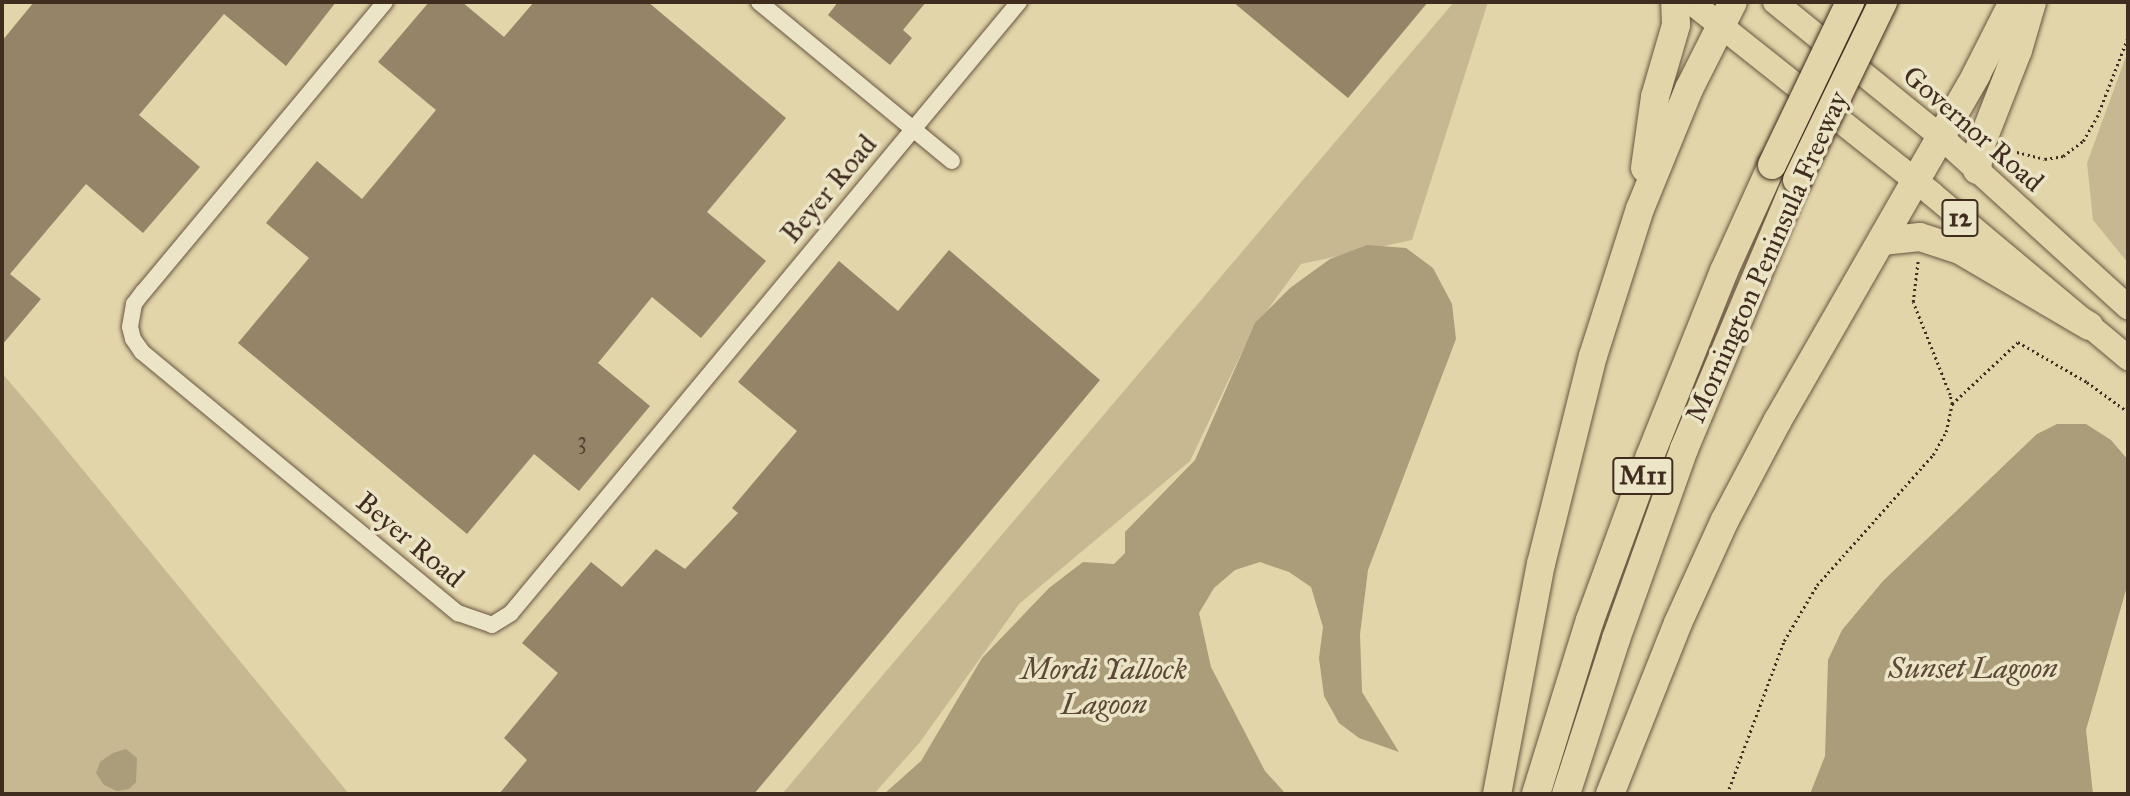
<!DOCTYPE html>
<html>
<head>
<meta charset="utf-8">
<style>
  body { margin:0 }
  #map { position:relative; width:2130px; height:796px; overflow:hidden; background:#e2d5a9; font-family:"IM FELL Great Primer",serif }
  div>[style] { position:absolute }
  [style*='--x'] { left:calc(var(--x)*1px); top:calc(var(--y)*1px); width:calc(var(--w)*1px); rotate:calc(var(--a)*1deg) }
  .green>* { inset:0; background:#c7b892 }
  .water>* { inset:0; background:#ab9c7a }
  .building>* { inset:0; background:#958467 }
  .path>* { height:2.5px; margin-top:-1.25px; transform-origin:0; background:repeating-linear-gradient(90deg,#412c20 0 2px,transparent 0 5.5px) }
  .roads { filter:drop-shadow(0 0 2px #695642) drop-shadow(0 0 2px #695642) }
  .minor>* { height:16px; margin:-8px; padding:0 8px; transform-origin:8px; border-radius:8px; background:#ece4c7 }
  .primary>* { height:24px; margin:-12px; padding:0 12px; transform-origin:12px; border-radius:12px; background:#e2d5a9 }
  .motorway>* { height:28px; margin:-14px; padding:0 14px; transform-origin:14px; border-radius:14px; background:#e2d5a9 }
  .bridges { filter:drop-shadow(0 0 2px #412c20) drop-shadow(0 0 2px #412c20) }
  .motorway-bridge>* { height:28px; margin:-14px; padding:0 14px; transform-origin:14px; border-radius:14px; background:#e2d5a9 }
  span { translate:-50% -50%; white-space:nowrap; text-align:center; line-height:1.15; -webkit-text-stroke:7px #ece4c7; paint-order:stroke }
  .number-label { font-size:24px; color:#564232 }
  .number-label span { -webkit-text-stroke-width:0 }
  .shield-label span { padding:2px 5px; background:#ece4c7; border:2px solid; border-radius:5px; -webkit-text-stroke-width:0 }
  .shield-label { font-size:26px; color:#412c20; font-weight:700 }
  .street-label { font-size:28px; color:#412c20 }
  .water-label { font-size:30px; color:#5c4836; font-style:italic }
  .frame { position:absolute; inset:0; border:4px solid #412c20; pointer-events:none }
</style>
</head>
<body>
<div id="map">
  <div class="green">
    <i style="clip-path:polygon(1454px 2px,1488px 2px,1412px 240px,1301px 264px,1252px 331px,1190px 461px,1019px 604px,920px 742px,874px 794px,782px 794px)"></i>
    <i style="clip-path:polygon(2128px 51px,2128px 263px,2093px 220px,2087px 163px)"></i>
    <i style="clip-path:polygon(2px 373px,42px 420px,349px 794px,2px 794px)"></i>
  </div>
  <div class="water">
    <i style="clip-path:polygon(1367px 245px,1406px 248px,1433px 268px,1452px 304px,1456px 339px,1368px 570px,1360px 634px,1362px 692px,1399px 752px,1359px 738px,1339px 723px,1324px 696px,1319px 658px,1323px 627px,1311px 587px,1289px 572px,1260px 562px,1235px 570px,1214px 588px,1199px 613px,1211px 667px,1265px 771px,1286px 794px,884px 794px,921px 761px,982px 658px,1049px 588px,1083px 562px,1114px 564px,1125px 553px,1125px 532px,1195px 460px,1255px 323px,1290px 288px,1330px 259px)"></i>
    <i style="clip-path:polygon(2057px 424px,2086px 424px,2111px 440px,2128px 460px,2128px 583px,2086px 730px,2093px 794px,1810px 794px,1825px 756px,1828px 660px,1842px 630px,1883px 581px,2037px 434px)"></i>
    <i style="clip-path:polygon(126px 749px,137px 758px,136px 782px,129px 789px,117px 791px,104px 785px,96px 773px,100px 762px,113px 753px)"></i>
  </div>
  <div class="building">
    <i style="clip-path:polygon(34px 2px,336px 2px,286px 66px,224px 14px,139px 115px,200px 167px,143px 233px,86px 184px,10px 274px,41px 299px,2px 345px,2px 41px)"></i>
    <i style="clip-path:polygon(429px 2px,462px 2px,504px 37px,534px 2px,648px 2px,786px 118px,707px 212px,766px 261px,701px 338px,652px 297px,598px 363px,650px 406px,579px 491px,534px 454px,467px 534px,238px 343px,309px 258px,266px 223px,317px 161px,362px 199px,436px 110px,378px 62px)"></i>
    <i style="clip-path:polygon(838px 2px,926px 2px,903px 30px,912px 38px,890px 65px,828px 15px)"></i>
    <i style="clip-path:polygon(1233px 2px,1428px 2px,1348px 98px)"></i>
    <i style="clip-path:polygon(949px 250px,1100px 380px,754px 794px,499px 794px,527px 760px,504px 738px,558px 673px,522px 643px,591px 562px,622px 587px,656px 549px,685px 569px,738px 513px,732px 508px,797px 431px,738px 382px,839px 261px,898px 311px)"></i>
  </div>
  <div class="path">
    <i style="--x:2001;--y:148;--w:45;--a:14"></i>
    <i style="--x:2045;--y:159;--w:18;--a:-9"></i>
    <i style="--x:2063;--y:156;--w:25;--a:-37"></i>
    <i style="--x:2083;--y:141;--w:28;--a:-60"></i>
    <i style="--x:2097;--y:117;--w:86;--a:-68.8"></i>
    <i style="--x:1952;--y:404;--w:91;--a:-43.2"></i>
    <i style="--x:2018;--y:342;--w:80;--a:30.1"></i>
    <i style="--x:2087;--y:382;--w:51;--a:36.2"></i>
    <i style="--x:1727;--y:794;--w:163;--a:-69.6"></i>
    <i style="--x:1784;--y:641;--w:65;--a:-59.5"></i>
    <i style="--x:1817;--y:585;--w:174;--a:-48.3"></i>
    <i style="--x:1933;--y:455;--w:26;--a:-61"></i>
    <i style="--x:1946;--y:432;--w:29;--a:-78"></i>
    <i style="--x:1952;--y:404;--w:9;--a:-103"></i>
    <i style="--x:1950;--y:395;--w:100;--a:-111.7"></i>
    <i style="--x:1913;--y:302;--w:42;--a:-83.2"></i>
  </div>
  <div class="roads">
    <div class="minor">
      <i style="--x:385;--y:2;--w:378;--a:129.8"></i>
      <i style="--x:143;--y:292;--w:15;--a:127"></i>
      <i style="--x:134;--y:304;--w:23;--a:100"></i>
      <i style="--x:130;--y:327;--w:12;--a:76"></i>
      <i style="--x:133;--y:339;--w:16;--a:55"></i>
      <i style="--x:142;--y:352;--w:410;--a:39.6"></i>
      <i style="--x:458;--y:613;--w:36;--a:19"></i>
      <i style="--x:492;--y:625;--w:22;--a:-32"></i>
      <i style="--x:511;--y:613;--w:795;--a:-50.26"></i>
      <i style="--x:759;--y:2;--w:250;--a:39.5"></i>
    </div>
    <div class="primary">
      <i style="--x:1691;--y:2;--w:308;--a:38.5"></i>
      <i style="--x:1932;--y:194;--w:256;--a:39.9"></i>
      <i style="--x:1775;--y:2;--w:214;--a:39.1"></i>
      <i style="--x:1941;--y:137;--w:253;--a:42.3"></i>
    </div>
    <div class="motorway">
      <i style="--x:1645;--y:168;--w:72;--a:-82"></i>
      <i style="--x:1655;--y:97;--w:75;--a:-73.7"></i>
      <i style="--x:1676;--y:25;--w:23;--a:-92"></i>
      <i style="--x:1977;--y:170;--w:23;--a:-83"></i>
      <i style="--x:1980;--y:147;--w:104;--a:-68.6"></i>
      <i style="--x:2018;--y:50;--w:50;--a:-73.7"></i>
      <i style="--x:1882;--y:241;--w:38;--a:-6"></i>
      <i style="--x:1920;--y:237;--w:40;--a:18"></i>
      <i style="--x:1958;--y:249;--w:152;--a:30.4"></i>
      <i style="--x:1497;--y:794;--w:234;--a:-79.2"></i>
      <i style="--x:1541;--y:564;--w:214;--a:-76"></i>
      <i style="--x:1593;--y:356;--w:154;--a:-72.3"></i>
      <i style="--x:1640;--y:209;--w:130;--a:-67.8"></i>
      <i style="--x:1689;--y:89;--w:97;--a:-63.2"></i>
      <i style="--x:1536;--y:794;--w:182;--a:-72.8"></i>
      <i style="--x:1590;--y:620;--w:175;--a:-69.9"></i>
      <i style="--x:1650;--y:456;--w:199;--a:-68.2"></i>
      <i style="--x:1724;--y:271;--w:116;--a:-65.6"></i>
      <i style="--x:1566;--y:794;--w:163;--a:-72.1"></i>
      <i style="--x:1616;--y:639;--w:202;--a:-70.3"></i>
      <i style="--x:1684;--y:449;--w:292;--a:-67.2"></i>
      <i style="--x:1610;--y:794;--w:184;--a:-68.3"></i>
      <i style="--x:1678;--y:623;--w:113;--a:-65.5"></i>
      <i style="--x:1725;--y:520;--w:113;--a:-62.1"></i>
      <i style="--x:1778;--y:420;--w:398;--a:-60.1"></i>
      <i style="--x:1976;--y:75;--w:82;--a:-63.1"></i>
    </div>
  </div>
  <div class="bridges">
    <div class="motorway-bridge">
      <i style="--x:1772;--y:165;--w:181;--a:-64.4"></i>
      <i style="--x:1797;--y:180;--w:198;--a:-64.2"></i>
    </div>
  </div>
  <div class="number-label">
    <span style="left:582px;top:441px">3</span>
  </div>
  <div class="shield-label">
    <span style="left:1960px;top:218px">12</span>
    <span style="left:1643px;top:476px">M11</span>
  </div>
  <div class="street-label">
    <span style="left:1973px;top:129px;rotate:41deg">Governor Road</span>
    <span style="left:829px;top:189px;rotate:-50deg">Beyer Road</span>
    <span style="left:1767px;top:257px;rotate:-66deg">Mornington Peninsula Freeway</span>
    <span style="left:410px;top:540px;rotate:40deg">Beyer Road</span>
  </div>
  <div class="water-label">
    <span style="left:1973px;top:668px">Sunset Lagoon</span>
    <span style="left:1104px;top:686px">Mordi Yallock<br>Lagoon</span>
  </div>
  <div class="frame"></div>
</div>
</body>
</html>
